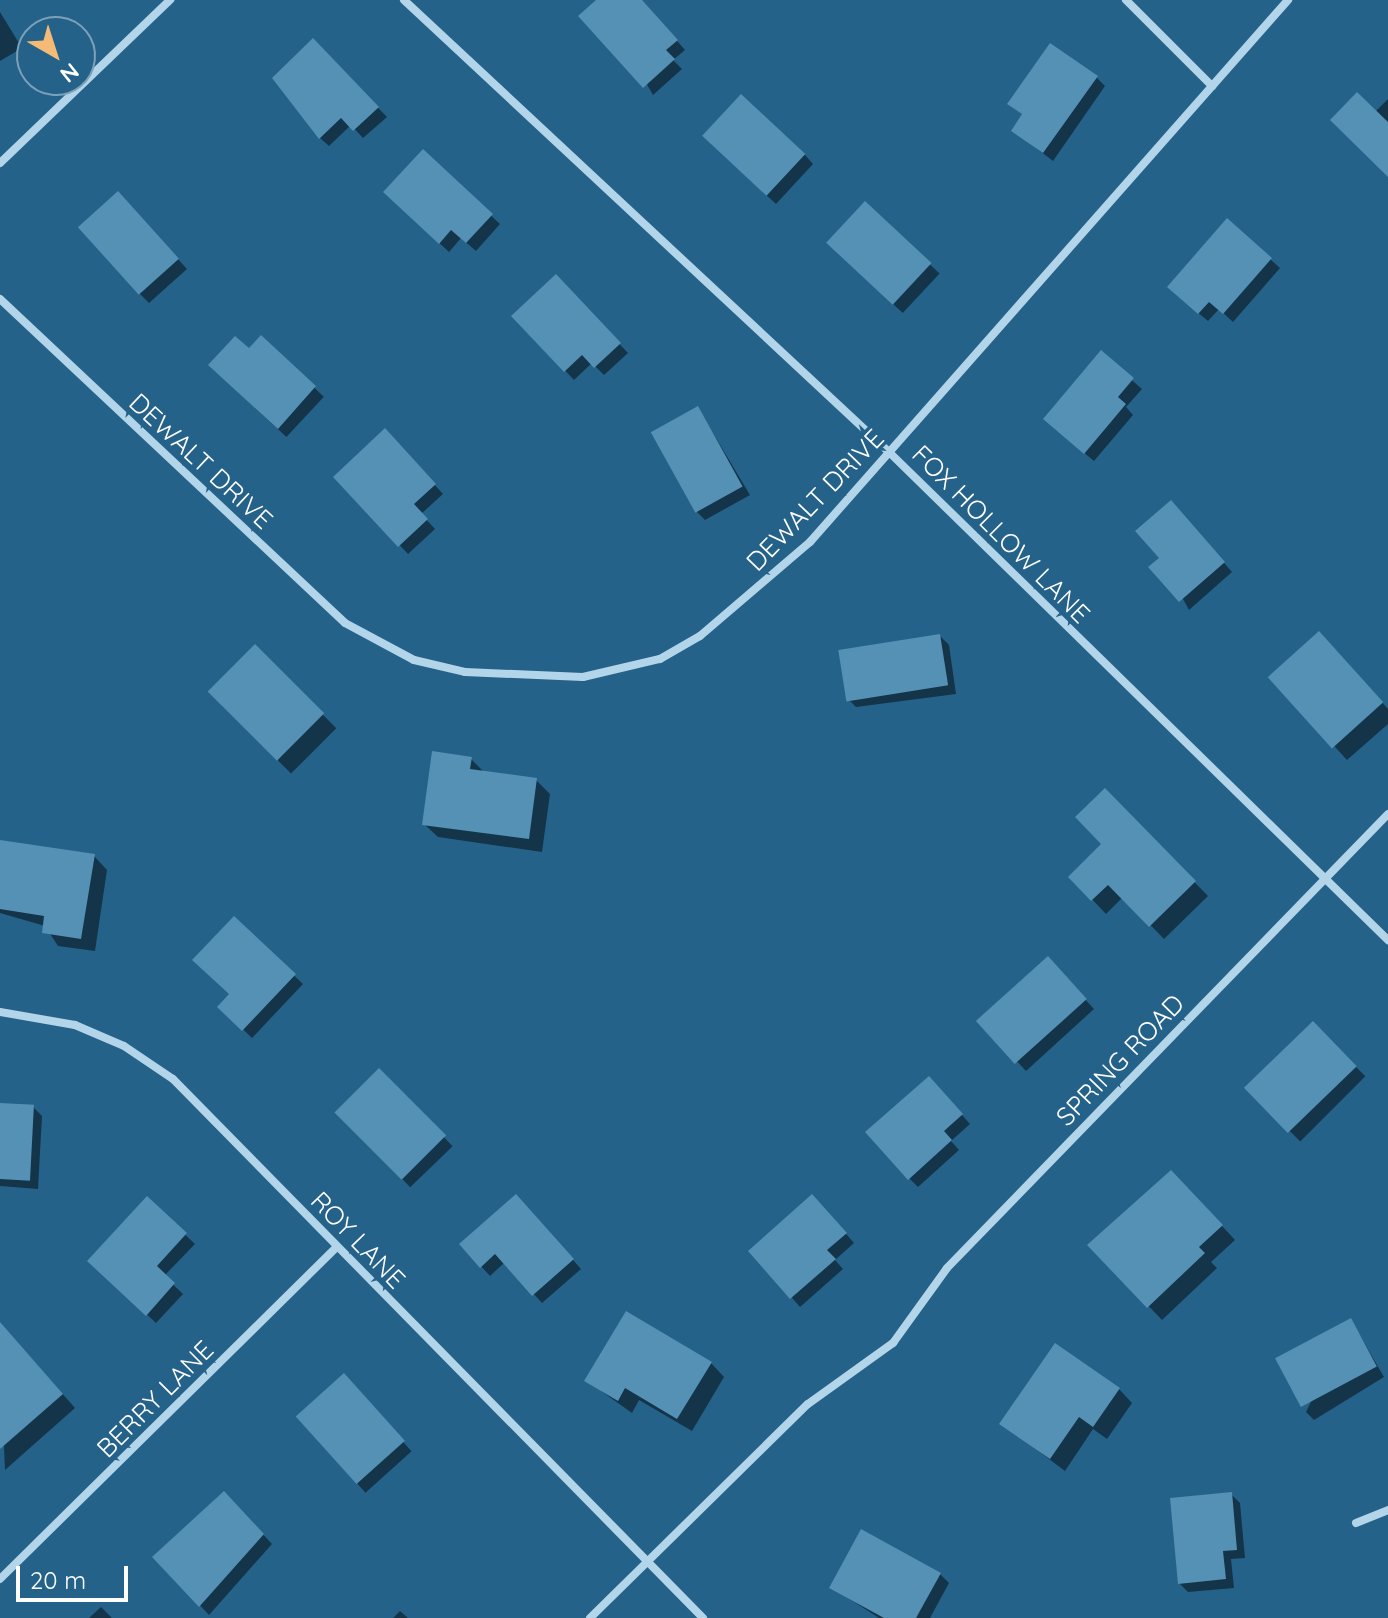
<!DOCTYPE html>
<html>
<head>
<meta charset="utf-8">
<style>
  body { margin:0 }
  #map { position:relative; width:1388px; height:1618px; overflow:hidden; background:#25628a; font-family:Quicksand,sans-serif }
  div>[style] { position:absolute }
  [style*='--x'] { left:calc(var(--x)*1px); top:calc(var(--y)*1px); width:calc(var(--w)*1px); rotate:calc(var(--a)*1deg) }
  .shadow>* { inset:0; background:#0007; transform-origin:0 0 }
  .building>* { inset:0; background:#5590b5; transform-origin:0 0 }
  .minor>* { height:8px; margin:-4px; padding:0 4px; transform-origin:4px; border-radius:4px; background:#b3d5ea }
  span { translate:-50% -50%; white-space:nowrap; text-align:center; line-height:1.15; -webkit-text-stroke:7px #25628a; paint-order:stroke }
  .street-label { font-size:26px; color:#fff }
  .north { position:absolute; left:16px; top:16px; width:80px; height:80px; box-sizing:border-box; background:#25628a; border:2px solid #7ca1b9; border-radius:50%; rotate:141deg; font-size:22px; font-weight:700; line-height:32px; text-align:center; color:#fff }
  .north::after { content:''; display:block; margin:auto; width:28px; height:36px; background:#f4bb77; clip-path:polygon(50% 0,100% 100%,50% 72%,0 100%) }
  .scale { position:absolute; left:16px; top:1566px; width:112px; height:36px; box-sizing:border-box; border:4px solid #fff; border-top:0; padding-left:10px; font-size:24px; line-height:28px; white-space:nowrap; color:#fff; -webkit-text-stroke:6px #25628a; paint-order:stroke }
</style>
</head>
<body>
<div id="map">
  <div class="shadow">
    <i style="clip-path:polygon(599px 0,641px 0,685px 50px,673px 60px,682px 69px,653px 95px)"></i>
    <i style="clip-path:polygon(0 12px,22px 48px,0 61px)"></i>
    <i style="clip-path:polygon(313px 41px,387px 117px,363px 138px,351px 125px,329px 146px,320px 138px)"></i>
    <i style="clip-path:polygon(1096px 77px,1105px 86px,1053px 161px,1013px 130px,1024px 116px,1010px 103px)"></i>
    <i style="clip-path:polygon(1388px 99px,1388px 174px,1375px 112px)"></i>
    <i style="clip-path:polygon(713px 145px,805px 155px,813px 164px,776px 204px)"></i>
    <i style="clip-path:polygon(423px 152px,500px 224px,476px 251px,461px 238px,449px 252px,394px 201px)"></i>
    <i style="clip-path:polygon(127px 203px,187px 269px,149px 303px,140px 294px)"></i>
    <i style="left:865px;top:204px;width:102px;height:54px;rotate:43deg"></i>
    <i style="clip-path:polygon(1228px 221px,1280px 268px,1233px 322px,1219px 309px,1208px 321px,1178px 296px)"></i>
    <i style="clip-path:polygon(556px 277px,628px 353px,604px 375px,592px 363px,574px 380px,514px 316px)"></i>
    <i style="left:261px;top:338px;width:86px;height:55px;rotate:43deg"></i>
    <i style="clip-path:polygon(1101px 353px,1142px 389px,1126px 407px,1133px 415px,1094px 461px,1054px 428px)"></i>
    <i style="clip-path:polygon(698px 408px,750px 495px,705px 520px,696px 511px)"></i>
    <i style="clip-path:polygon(394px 440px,443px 494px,421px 514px,435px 529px,408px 554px,336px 477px)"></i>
    <i style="clip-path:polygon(1179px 511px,1232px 572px,1189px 610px,1161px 558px)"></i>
    <i style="clip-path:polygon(940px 636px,949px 645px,956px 694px,856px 707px,847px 698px)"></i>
    <i style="left:255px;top:647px;width:115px;height:64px;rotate:45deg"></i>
    <i style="clip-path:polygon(1332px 647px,1388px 709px,1388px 724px,1347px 760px,1271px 677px)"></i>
    <i style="clip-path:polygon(471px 759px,485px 773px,536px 780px,550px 794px,542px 852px,438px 837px,424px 824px)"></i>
    <i style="clip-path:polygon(1105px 790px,1208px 896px,1164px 939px,1123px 897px,1106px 914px,1071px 877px,1104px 845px)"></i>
    <i style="clip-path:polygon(94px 856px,107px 870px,95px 951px,58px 946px,45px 926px,0 913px,0 868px)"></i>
    <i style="clip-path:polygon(234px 919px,303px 984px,252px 1038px,220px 1007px,232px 995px)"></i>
    <i style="clip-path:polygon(1056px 968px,1094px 1009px,1026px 1071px,979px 1021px)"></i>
    <i style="left:1313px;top:1024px;width:74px;height:92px;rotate:45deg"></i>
    <i style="left:379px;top:1070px;width:106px;height:59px;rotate:46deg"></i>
    <i style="clip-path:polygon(938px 1088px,970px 1124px,951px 1141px,959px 1150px,918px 1187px,909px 1178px)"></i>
    <i style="clip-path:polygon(0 1105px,33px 1107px,42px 1116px,38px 1189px,0 1186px)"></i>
    <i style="clip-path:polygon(1185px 1186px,1235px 1240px,1211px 1262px,1217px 1268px,1162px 1320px,1090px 1245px)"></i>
    <i style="clip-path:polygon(147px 1199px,195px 1244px,164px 1276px,183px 1294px,156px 1323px,99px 1270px)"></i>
    <i style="clip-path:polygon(525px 1205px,581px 1269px,542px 1303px,505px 1262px,490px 1276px,462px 1245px)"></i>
    <i style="clip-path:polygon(821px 1205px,854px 1243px,835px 1260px,843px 1269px,800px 1307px,751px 1251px)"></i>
    <i style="clip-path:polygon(1351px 1320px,1384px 1377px,1314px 1420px,1306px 1412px)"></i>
    <i style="clip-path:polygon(0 1354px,28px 1355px,75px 1408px,5px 1470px)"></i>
    <i style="clip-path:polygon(711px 1363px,724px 1377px,692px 1431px,639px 1400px,632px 1413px,587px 1381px)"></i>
    <i style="left:352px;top:1385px;width:89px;height:62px;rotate:48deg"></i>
    <i style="clip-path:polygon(1119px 1389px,1132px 1403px,1107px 1439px,1093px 1429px,1065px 1471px,1001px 1423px)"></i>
    <i style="clip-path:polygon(1231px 1494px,1240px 1503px,1245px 1558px,1231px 1559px,1234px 1588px,1188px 1592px,1179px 1583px)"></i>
    <i style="clip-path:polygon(233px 1502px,272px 1544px,209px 1615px,155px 1557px)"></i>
    <i style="clip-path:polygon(940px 1574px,949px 1583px,930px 1618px,879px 1618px,831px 1587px)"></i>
    <i style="clip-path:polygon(101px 1607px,112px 1618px,89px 1618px)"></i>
    <i style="clip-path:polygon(400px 1611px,408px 1618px,393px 1618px)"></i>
  </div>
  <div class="building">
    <i style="clip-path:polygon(596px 0,642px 0,678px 40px,666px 50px,675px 59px,643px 88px,578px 16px)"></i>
    <i style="clip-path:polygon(313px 38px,379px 107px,353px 131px,341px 118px,319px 139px,272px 78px)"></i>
    <i style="clip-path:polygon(1050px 43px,1098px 76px,1043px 153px,1011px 131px,1022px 114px,1007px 104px)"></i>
    <i style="clip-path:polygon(1357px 92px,1388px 122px,1388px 177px,1330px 120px)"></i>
    <i style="left:741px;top:94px;width:88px;height:57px;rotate:43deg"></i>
    <i style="clip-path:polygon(423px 149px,493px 214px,466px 243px,451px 230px,439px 244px,383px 192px)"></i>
    <i style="left:118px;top:191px;width:91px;height:54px;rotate:48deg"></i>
    <i style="left:865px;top:201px;width:91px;height:57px;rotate:43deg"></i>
    <i style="clip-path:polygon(1227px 218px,1272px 258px,1223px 314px,1209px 302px,1198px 314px,1167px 287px)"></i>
    <i style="clip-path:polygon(556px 274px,621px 343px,594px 368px,582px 355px,564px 372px,511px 316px)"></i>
    <i style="clip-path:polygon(261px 335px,316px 386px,278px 429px,208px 365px,235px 336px,249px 348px)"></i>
    <i style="clip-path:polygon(1101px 350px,1134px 378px,1118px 397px,1126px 404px,1084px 454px,1043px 419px)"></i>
    <i style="left:698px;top:406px;width:92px;height:54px;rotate:61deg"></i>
    <i style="clip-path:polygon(385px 428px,436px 484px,414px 504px,428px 519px,398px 547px,333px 477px)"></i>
    <i style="clip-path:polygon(1171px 500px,1225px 562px,1179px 602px,1148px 567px,1159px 558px,1135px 531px)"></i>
    <i style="left:1319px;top:631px;width:96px;height:69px;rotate:48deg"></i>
    <i style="left:940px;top:634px;width:52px;height:103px;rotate:81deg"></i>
    <i style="left:255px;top:644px;width:98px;height:67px;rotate:45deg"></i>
    <i style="clip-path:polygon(432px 751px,472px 757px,470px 769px,537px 778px,529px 839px,422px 825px)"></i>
    <i style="clip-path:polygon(1105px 788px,1196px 881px,1149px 927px,1108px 885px,1091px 901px,1068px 877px,1101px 844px,1075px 817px)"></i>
    <i style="clip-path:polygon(0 840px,95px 854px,81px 939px,42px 933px,44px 916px,0 909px)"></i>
    <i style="clip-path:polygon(234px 916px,296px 974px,242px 1031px,217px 1007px,229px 994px,192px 960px)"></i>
    <i style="left:1048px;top:956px;width:58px;height:97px;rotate:48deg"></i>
    <i style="left:1313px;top:1021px;width:63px;height:96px;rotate:46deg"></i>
    <i style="left:379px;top:1068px;width:95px;height:63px;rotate:45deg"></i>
    <i style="clip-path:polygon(929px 1076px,963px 1114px,944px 1131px,952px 1140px,908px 1180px,865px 1132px)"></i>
    <i style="left:0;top:1103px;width:34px;height:76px;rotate:3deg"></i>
    <i style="clip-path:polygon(1171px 1170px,1223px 1225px,1199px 1247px,1205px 1253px,1147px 1308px,1087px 1245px)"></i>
    <i style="clip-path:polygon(516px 1194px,574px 1259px,532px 1296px,495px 1254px,480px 1268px,459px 1244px)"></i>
    <i style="clip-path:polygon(812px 1194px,847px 1233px,827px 1250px,836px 1259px,790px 1299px,748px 1251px)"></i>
    <i style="clip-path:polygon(147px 1196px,187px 1233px,157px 1266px,175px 1283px,146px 1316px,87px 1261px)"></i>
    <i style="clip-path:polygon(626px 1311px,712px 1362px,677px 1419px,625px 1388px,618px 1401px,584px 1381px)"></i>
    <i style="left:1351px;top:1318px;width:55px;height:86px;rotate:62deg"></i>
    <i style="clip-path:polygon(0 1322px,63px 1394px,0 1449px)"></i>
    <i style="clip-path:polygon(1055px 1343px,1120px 1388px,1093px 1427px,1079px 1417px,1050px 1459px,999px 1424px)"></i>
    <i style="left:344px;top:1373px;width:91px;height:65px;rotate:48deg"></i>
    <i style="clip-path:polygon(224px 1491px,264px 1534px,199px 1607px,152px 1557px)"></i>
    <i style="clip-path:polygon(1232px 1492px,1237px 1550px,1223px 1551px,1226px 1579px,1178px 1584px,1170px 1498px)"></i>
    <i style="clip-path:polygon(861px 1529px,941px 1573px,916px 1618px,884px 1618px,829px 1588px)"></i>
  </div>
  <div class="minor">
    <i style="--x:404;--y:0;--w:664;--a:42.99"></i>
    <i style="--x:890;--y:453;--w:697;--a:44.36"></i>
    <i style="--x:1126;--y:0;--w:122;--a:45"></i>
    <i style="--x:0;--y:163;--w:236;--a:-43.8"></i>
    <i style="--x:0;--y:299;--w:473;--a:43.2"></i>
    <i style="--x:345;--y:623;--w:78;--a:28.2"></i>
    <i style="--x:414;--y:660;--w:52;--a:13.2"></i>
    <i style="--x:465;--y:672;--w:118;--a:2.4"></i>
    <i style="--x:583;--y:677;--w:79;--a:-13.2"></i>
    <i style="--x:660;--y:659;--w:46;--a:-29.9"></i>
    <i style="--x:700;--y:636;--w:145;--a:-40.5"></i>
    <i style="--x:810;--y:542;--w:723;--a:-48.59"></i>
    <i style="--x:0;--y:1012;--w:76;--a:9.8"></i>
    <i style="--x:75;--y:1025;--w:53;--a:23.2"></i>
    <i style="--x:124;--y:1046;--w:59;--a:34"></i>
    <i style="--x:173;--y:1079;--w:756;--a:45.48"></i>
    <i style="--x:1356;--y:1523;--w:35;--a:-22"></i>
    <i style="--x:0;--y:1579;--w:473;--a:-44.6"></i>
    <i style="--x:590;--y:1618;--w:305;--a:-44.5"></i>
    <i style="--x:808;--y:1404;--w:105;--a:-35.7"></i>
    <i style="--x:893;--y:1343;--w:92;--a:-54.2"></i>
    <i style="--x:947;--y:1268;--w:633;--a:-45.83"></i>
  </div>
  <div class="street-label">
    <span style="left:201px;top:461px;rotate:43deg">DEWALT DRIVE</span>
    <span style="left:815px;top:500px;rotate:-46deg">DEWALT DRIVE</span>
    <span style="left:1001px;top:534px;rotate:45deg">FOX HOLLOW LANE</span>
    <span style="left:1120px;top:1060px;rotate:-46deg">SPRING ROAD</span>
    <span style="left:358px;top:1240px;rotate:46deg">ROY LANE</span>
    <span style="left:155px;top:1399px;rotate:-45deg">BERRY LANE</span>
  </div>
  <div class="north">N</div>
  <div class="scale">20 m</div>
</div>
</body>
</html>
